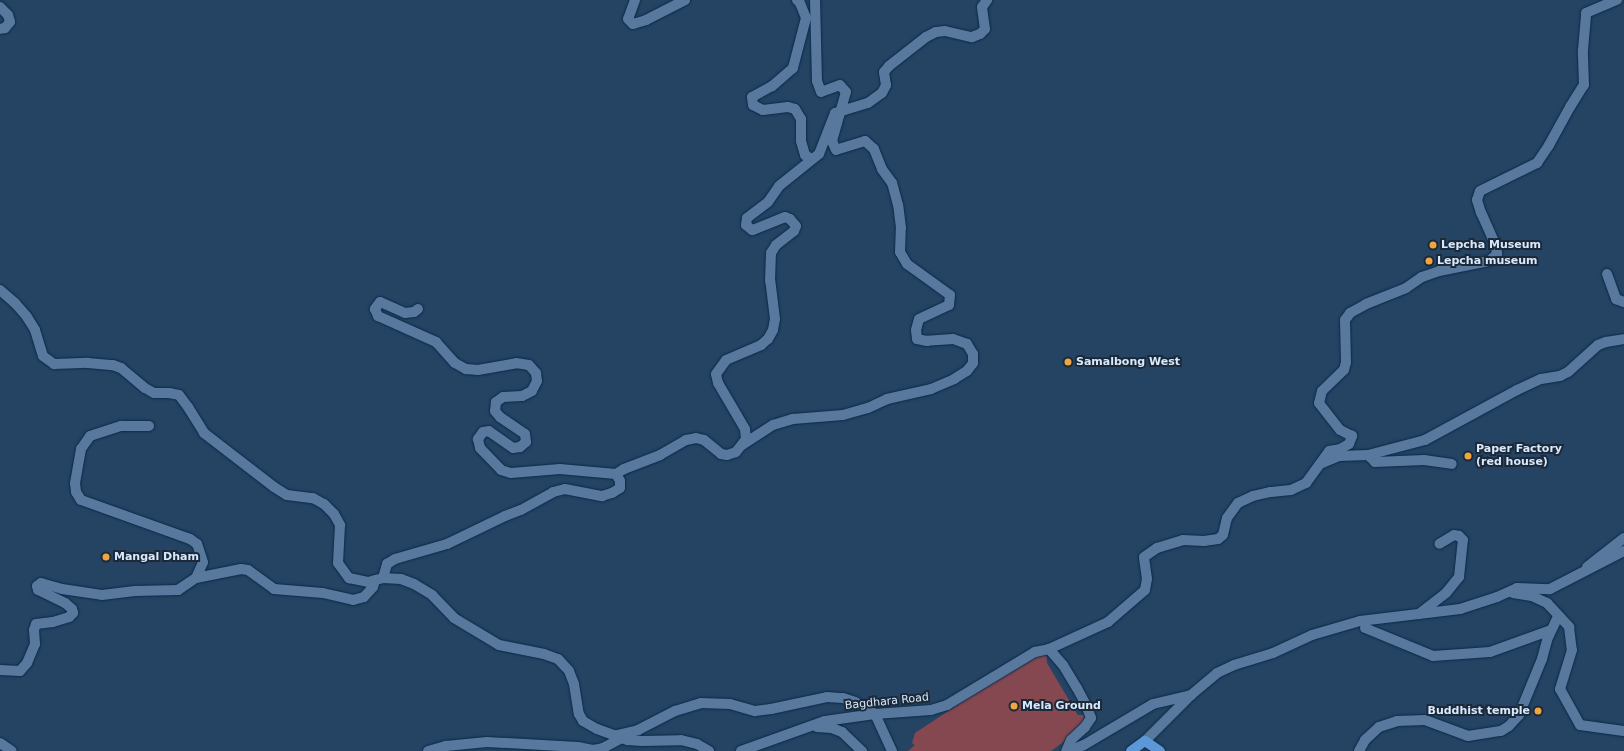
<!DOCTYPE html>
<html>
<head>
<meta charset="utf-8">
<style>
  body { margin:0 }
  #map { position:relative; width:1624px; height:751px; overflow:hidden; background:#254464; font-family:"DejaVu Sans",sans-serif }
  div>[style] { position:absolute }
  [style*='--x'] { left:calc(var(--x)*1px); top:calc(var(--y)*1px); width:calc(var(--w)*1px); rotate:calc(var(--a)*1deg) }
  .green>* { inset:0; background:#854851 }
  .roads { filter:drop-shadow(0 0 1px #0a2948) drop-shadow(0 0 1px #0a2948) }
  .minor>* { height:10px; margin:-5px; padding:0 5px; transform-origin:5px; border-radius:5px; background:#58799d }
  .major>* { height:10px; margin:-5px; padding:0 5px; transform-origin:5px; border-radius:5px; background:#5c98d7 }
  .dots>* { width:11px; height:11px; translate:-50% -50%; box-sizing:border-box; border:2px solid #1c2938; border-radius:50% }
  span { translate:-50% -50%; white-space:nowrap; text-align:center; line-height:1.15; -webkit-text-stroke:4px #1c2938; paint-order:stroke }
  .poi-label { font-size:11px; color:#d7e9fd; font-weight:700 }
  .left { translate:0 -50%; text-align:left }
  .right { translate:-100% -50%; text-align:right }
  .street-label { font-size:11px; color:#d7e9fd }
</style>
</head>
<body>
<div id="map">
  <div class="green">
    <i style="clip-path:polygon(1046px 652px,1047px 663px,1076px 712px,1078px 715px,1086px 715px,1080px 730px,1051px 751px,908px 751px,915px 745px,912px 743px,915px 733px,1036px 653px)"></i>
  </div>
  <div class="roads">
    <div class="minor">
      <i style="--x:635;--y:0;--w:20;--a:110"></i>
      <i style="--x:628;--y:19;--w:7;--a:45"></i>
      <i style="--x:633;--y:24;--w:14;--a:-17"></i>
      <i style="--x:646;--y:20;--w:44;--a:-27.1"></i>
      <i style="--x:797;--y:0;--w:4;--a:45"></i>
      <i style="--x:800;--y:3;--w:16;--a:68"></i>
      <i style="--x:806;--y:18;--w:52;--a:104.6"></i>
      <i style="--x:793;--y:68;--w:28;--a:139"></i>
      <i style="--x:772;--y:86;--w:23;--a:151"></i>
      <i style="--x:752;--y:97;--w:8;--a:83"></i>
      <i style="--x:753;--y:105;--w:11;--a:27"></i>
      <i style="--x:763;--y:110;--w:25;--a:-7"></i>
      <i style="--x:788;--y:107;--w:7;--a:16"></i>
      <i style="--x:795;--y:109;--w:12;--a:59"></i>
      <i style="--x:801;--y:119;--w:22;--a:90"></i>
      <i style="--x:801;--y:141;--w:15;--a:74"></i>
      <i style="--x:805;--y:155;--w:8;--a:30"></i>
      <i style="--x:0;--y:7;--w:11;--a:45"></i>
      <i style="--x:8;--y:15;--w:7;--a:74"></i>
      <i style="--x:10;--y:22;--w:8;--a:130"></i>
      <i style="--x:5;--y:28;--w:5;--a:169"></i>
      <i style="--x:1607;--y:274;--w:27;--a:70"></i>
      <i style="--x:1616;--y:299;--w:9;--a:21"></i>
      <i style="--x:0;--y:290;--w:20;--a:41"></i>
      <i style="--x:15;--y:303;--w:18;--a:49"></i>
      <i style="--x:27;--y:317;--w:15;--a:58"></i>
      <i style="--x:35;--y:330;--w:27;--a:73"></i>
      <i style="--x:43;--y:356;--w:14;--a:36"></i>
      <i style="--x:54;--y:364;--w:34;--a:-2"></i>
      <i style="--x:88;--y:363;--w:25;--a:5"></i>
      <i style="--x:113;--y:365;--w:9;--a:21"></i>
      <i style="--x:121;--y:368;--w:31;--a:40"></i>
      <i style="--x:145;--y:388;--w:10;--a:29"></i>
      <i style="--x:154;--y:393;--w:15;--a:0"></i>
      <i style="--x:169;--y:393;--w:10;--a:11"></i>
      <i style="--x:179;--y:395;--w:15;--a:53"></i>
      <i style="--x:188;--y:407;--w:31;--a:58"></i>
      <i style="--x:204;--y:433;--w:88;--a:37.6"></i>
      <i style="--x:274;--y:487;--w:15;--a:32"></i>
      <i style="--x:287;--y:495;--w:26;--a:7"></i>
      <i style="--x:313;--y:498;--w:13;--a:29"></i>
      <i style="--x:324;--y:504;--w:14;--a:45"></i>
      <i style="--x:334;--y:514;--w:13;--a:61"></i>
      <i style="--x:340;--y:525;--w:38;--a:93"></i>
      <i style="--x:338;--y:563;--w:19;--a:54"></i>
      <i style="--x:349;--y:578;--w:19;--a:12"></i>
      <i style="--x:368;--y:582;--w:16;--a:-15"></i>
      <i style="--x:383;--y:578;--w:18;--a:3"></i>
      <i style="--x:401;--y:579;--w:14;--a:21"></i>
      <i style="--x:414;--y:584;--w:21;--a:31"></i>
      <i style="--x:432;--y:595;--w:32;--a:46"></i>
      <i style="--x:454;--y:618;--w:52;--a:31"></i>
      <i style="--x:499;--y:645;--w:46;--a:11.3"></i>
      <i style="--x:544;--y:654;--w:15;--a:20"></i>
      <i style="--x:558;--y:659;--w:16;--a:47"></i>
      <i style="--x:569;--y:671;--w:14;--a:69"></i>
      <i style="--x:574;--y:684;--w:30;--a:81"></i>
      <i style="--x:579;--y:714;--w:8;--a:60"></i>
      <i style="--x:583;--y:721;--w:16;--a:30"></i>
      <i style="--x:597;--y:729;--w:33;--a:20"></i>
      <i style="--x:628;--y:740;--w:14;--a:4"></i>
      <i style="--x:642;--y:741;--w:39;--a:-1"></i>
      <i style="--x:681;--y:740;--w:16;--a:14"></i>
      <i style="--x:697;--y:744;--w:14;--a:30"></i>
      <i style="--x:418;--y:309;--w:5;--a:143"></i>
      <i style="--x:414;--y:312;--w:9;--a:174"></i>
      <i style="--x:405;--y:313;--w:27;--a:-156"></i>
      <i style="--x:380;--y:302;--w:9;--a:126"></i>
      <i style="--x:375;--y:309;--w:8;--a:67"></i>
      <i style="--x:378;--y:316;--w:64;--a:24.1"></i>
      <i style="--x:436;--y:342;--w:28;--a:48"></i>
      <i style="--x:455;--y:363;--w:13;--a:29"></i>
      <i style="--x:466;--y:369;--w:12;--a:5"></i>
      <i style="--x:478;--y:370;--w:39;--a:-10"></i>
      <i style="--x:516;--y:363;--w:13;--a:9"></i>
      <i style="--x:529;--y:365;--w:11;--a:49"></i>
      <i style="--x:536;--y:373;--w:8;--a:83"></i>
      <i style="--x:537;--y:381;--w:11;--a:117"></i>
      <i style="--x:532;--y:391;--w:11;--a:153"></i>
      <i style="--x:522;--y:396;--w:19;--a:177"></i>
      <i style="--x:503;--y:397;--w:9;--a:144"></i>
      <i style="--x:496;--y:402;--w:9;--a:96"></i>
      <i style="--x:495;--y:411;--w:8;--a:50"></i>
      <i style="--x:500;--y:417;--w:30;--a:34"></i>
      <i style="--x:525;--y:434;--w:8;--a:83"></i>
      <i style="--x:526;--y:442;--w:8;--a:140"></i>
      <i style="--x:520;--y:447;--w:7;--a:172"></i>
      <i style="--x:513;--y:448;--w:29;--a:-145"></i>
      <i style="--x:489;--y:431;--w:6;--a:171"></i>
      <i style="--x:483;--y:432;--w:9;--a:126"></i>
      <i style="--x:478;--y:439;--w:9;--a:77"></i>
      <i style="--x:480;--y:448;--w:30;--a:46"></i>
      <i style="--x:501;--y:470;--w:10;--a:17"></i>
      <i style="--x:511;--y:473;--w:49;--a:-4.7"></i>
      <i style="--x:560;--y:469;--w:56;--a:5.1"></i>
      <i style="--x:616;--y:474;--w:9;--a:-32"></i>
      <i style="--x:624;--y:469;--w:39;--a:-21"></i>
      <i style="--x:660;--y:455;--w:30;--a:-30"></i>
      <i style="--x:686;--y:440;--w:10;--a:-11"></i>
      <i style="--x:696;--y:438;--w:8;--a:14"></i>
      <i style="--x:704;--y:440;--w:22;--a:39"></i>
      <i style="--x:721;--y:454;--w:6;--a:9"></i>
      <i style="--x:727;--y:455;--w:9;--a:-18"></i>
      <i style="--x:736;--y:452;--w:16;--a:-52"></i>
      <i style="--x:746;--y:439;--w:10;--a:-96"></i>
      <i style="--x:745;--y:429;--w:53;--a:-120.4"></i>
      <i style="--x:718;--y:383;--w:9;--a:-103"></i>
      <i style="--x:716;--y:374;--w:17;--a:-54"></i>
      <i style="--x:726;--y:360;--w:38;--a:-23"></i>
      <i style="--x:761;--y:345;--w:9;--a:-41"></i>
      <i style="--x:768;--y:339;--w:10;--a:-61"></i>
      <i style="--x:773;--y:330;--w:11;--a:-80"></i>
      <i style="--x:775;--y:319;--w:38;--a:-97"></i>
      <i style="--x:770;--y:281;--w:28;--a:-88"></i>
      <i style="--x:771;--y:253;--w:9;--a:-58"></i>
      <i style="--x:776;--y:245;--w:23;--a:-38"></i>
      <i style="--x:794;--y:231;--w:5;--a:-68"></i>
      <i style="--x:796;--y:226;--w:9;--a:-131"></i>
      <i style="--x:790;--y:219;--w:5;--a:-158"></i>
      <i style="--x:785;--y:217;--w:35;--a:158"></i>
      <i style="--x:752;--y:230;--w:8;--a:-140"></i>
      <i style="--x:746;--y:225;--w:7;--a:-82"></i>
      <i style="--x:747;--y:218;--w:26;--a:-37"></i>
      <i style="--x:768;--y:202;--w:19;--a:-55"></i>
      <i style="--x:779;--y:186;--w:51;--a:-38.7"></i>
      <i style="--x:819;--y:154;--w:44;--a:-68.7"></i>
      <i style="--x:835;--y:113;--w:34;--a:-17"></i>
      <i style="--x:868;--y:103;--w:17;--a:-36"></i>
      <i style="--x:882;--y:93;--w:9;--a:-63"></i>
      <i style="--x:886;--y:85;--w:13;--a:-99"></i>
      <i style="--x:884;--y:72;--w:8;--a:-50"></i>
      <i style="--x:889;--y:66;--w:47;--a:-38.1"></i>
      <i style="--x:926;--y:37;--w:11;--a:-27"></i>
      <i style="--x:936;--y:32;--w:9;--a:-6"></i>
      <i style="--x:945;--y:31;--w:28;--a:13"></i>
      <i style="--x:972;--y:37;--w:9;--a:-21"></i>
      <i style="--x:980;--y:34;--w:7;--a:-45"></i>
      <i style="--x:985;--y:29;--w:22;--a:-98"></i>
      <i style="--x:982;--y:7;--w:9;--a:-54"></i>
      <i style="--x:742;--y:445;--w:37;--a:-33"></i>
      <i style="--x:773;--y:425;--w:21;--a:-17"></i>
      <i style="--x:793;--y:419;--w:50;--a:-4.6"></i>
      <i style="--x:843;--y:415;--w:26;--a:-16"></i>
      <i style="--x:868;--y:408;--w:21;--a:-25"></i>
      <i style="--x:887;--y:399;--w:45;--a:-12.8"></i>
      <i style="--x:931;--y:389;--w:25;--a:-23"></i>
      <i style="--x:954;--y:379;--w:15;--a:-32"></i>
      <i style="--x:967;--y:371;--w:10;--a:-53"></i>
      <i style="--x:973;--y:363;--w:9;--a:-90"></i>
      <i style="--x:973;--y:354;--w:12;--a:-121"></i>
      <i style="--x:967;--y:344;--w:15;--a:-160"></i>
      <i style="--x:953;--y:339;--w:26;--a:176"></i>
      <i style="--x:927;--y:341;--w:10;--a:-169"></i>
      <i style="--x:917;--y:339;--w:9;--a:-96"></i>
      <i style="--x:916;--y:330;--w:11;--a:-75"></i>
      <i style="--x:919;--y:319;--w:33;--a:-25"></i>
      <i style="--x:949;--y:305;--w:10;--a:-84"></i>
      <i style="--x:950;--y:295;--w:53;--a:-144.2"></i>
      <i style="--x:907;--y:264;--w:14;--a:-120"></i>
      <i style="--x:900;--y:252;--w:24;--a:-88"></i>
      <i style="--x:901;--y:228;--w:23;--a:-97"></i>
      <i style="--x:898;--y:205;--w:23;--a:-105"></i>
      <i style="--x:892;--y:183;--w:17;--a:-126"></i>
      <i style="--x:882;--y:169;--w:22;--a:-112"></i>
      <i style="--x:874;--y:149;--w:12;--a:-138"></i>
      <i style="--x:865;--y:141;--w:30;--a:163"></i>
      <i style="--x:836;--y:150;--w:10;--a:-114"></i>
      <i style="--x:832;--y:141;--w:51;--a:-74.1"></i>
      <i style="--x:846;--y:92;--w:9;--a:-131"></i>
      <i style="--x:840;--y:85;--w:20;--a:160"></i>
      <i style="--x:821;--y:92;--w:12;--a:-110"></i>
      <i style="--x:817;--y:81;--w:81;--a:-91.4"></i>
      <i style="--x:1368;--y:455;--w:10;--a:45"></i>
      <i style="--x:1375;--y:462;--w:49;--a:-2.3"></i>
      <i style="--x:1424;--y:460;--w:28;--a:8"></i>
      <i style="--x:1320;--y:464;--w:21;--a:-23"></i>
      <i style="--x:1339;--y:456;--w:29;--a:-2"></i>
      <i style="--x:1368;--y:455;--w:59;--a:-14.7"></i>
      <i style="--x:1425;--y:440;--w:105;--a:-28.5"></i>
      <i style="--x:1517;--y:390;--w:26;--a:-25"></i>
      <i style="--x:1541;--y:379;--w:19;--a:-9"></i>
      <i style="--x:1560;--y:376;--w:9;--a:-27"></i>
      <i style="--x:1568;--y:372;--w:40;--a:-42"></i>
      <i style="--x:1598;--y:345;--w:9;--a:-21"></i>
      <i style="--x:1606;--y:342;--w:18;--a:-9"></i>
      <i style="--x:1587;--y:567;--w:47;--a:-38.1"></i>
      <i style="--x:196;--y:578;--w:46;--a:-11.3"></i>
      <i style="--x:241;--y:569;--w:7;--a:8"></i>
      <i style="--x:248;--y:570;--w:32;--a:36"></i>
      <i style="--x:274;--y:589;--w:49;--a:4.7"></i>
      <i style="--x:323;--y:593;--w:31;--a:13"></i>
      <i style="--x:353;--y:600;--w:11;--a:-15"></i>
      <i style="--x:364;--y:597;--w:13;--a:-48"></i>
      <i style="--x:373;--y:587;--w:7;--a:-74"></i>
      <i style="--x:383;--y:578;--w:15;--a:-74"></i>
      <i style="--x:387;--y:564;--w:9;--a:-32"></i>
      <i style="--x:395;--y:559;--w:54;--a:-16.1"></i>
      <i style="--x:447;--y:544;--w:64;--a:-25.8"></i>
      <i style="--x:505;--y:516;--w:17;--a:-21"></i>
      <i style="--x:521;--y:510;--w:37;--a:-29"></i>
      <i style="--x:553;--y:492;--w:12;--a:-14"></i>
      <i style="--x:565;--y:489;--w:38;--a:11"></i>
      <i style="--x:602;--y:496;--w:10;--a:-17"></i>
      <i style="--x:612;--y:493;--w:9;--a:-32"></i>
      <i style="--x:620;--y:488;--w:7;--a:-90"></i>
      <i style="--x:620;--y:481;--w:8;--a:-120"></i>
      <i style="--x:1513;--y:593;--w:19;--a:9"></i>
      <i style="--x:1532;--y:596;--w:17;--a:25"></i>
      <i style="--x:1547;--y:603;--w:33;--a:47"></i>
      <i style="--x:1569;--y:627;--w:23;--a:83"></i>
      <i style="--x:1572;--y:650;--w:41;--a:107.1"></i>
      <i style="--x:1560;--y:689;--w:41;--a:60.9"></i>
      <i style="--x:1580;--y:725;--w:44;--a:7.8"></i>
      <i style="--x:1419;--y:614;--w:34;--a:-38"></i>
      <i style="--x:1446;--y:593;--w:21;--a:-51"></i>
      <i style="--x:1459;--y:577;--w:37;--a:-84"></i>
      <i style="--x:1463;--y:540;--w:6;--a:-135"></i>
      <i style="--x:1459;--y:536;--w:5;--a:-169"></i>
      <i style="--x:1454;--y:535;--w:17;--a:149"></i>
      <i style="--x:1365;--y:628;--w:74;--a:22.4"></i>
      <i style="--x:1433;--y:656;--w:57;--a:-4"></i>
      <i style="--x:1490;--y:652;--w:65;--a:-19.8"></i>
      <i style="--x:1049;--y:649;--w:21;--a:49"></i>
      <i style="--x:1063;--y:665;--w:27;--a:59"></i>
      <i style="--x:1077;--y:688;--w:19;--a:62"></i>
      <i style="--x:1086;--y:705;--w:14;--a:69"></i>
      <i style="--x:1091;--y:718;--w:11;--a:124"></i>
      <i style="--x:1085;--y:727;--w:19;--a:137"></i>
      <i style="--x:1071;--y:740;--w:12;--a:114"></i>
      <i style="--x:0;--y:670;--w:20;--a:3"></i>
      <i style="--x:20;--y:671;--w:11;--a:-49"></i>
      <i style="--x:27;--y:663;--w:21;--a:-67"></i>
      <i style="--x:35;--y:644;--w:14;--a:-94"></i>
      <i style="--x:34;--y:630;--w:6;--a:-72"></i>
      <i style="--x:36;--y:624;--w:17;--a:-7"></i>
      <i style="--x:53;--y:622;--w:17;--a:-17"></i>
      <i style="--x:69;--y:617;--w:6;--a:-45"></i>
      <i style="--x:73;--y:613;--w:4;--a:-104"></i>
      <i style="--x:72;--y:609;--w:9;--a:-139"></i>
      <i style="--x:65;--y:603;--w:30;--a:-154"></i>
      <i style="--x:38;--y:590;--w:4;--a:-104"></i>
      <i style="--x:37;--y:586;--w:5;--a:-37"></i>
      <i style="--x:41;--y:583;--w:22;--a:16"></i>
      <i style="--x:62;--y:589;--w:40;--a:8.5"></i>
      <i style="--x:102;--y:595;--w:33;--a:-7"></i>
      <i style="--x:135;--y:591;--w:43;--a:-1.3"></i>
      <i style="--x:178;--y:590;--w:22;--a:-34"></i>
      <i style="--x:196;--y:578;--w:17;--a:-66"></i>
      <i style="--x:203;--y:562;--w:19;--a:-108"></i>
      <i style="--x:197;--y:544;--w:9;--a:-144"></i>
      <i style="--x:190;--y:539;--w:116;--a:-160.3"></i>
      <i style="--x:81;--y:500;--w:9;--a:-122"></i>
      <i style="--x:76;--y:492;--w:9;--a:-96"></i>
      <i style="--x:75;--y:483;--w:35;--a:-80"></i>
      <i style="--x:81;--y:449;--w:16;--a:-55"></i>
      <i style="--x:90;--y:436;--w:33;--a:-18"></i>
      <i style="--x:121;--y:426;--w:28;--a:0"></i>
      <i style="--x:817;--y:727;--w:15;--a:4"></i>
      <i style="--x:832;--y:728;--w:11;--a:22"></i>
      <i style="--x:842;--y:732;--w:28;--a:44"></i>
      <i style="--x:617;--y:735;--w:22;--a:-13"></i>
      <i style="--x:638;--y:730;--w:42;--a:-27.2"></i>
      <i style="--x:675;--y:711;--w:27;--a:-17"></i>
      <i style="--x:701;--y:703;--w:29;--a:2"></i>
      <i style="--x:730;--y:704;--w:26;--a:16"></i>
      <i style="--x:755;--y:711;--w:16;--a:-7"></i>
      <i style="--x:771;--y:709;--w:57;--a:-12.1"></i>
      <i style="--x:827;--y:697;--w:16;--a:4"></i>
      <i style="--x:843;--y:698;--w:13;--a:18"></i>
      <i style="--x:855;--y:702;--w:23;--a:31"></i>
      <i style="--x:875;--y:714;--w:41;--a:65.3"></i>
      <i style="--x:1145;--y:741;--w:65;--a:-45"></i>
      <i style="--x:1191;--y:695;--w:34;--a:-40"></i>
      <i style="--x:1217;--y:673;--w:19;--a:-25"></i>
      <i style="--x:1234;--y:665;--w:41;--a:-17.1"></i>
      <i style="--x:1273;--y:653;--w:43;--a:-24.8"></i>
      <i style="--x:1312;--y:635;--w:50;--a:-16.3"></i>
      <i style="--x:1360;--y:621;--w:101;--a:-6.8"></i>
      <i style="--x:1460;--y:609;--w:39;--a:-18"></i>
      <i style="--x:1497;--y:597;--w:22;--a:-24"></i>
      <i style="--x:1517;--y:588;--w:33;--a:2"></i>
      <i style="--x:1550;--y:589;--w:83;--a:-27.2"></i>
      <i style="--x:0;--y:743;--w:14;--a:34"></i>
      <i style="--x:428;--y:751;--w:19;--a:-16"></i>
      <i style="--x:446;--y:746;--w:41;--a:-5.6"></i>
      <i style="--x:487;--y:742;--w:91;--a:3.1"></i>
      <i style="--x:578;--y:747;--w:15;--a:11"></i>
      <i style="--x:593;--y:750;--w:10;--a:-11"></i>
      <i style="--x:603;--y:748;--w:21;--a:-28"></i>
      <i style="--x:741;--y:751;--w:89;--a:-19.7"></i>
      <i style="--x:825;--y:721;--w:50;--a:-8"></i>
      <i style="--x:875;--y:714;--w:56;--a:-4.1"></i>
      <i style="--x:931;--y:710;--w:17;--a:-17"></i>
      <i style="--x:947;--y:705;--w:103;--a:-31.1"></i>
      <i style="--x:1035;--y:652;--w:14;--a:-12"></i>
      <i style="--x:1049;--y:649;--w:65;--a:-24.6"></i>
      <i style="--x:1108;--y:622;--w:49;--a:-40.9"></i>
      <i style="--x:1145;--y:590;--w:11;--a:-80"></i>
      <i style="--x:1147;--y:579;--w:22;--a:-98"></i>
      <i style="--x:1144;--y:557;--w:16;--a:-35"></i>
      <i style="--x:1157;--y:548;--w:27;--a:-17"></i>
      <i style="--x:1183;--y:540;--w:21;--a:3"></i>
      <i style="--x:1204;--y:541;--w:14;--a:-8"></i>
      <i style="--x:1218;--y:539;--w:6;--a:-39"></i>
      <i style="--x:1223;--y:535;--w:17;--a:-77"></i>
      <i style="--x:1227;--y:518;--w:19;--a:-54"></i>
      <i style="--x:1238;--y:503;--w:17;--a:-25"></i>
      <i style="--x:1253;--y:496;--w:18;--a:-13"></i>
      <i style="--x:1271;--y:492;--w:20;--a:-6"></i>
      <i style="--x:1291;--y:490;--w:17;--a:-25"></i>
      <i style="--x:1306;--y:483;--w:39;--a:-54"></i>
      <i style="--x:1329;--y:451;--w:11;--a:-10"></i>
      <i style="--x:1340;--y:449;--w:10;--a:-29"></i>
      <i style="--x:1349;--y:444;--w:9;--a:-69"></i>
      <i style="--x:1352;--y:436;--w:13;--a:-153"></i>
      <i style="--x:1340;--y:430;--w:34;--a:-128"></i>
      <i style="--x:1319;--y:403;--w:12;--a:-76"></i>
      <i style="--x:1322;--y:391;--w:30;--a:-44"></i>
      <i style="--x:1344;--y:370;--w:8;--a:-76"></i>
      <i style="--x:1346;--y:362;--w:42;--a:-91.4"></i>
      <i style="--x:1345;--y:320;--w:9;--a:-54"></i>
      <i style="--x:1350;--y:313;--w:18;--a:-29"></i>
      <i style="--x:1366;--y:304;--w:43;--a:-21.8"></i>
      <i style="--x:1406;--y:288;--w:19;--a:-35"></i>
      <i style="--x:1422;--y:277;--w:18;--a:-19"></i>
      <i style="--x:1439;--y:271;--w:51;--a:-11.3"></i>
      <i style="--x:1489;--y:261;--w:11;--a:-41"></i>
      <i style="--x:1497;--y:254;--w:8;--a:-97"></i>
      <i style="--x:1496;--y:246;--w:36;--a:-114"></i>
      <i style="--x:1481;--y:213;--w:14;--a:-107"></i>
      <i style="--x:1477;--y:200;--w:9;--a:-72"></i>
      <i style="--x:1480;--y:191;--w:64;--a:-26.2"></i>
      <i style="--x:1537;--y:163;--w:22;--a:-56"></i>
      <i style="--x:1549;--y:145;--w:43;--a:-61.1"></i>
      <i style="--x:1570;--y:107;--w:26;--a:-58"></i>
      <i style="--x:1584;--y:85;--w:35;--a:-92"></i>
      <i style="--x:1583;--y:50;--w:37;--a:-85"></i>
      <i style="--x:1586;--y:13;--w:34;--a:-23"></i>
      <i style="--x:1069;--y:751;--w:16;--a:-22"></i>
      <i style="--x:1084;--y:745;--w:80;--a:-30.7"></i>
      <i style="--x:1153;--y:704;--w:39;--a:-13"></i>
      <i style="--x:1359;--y:751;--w:13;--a:-61"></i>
      <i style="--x:1365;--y:740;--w:19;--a:-43"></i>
      <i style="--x:1379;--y:727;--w:19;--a:-18"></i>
      <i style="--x:1397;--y:721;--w:28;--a:-2"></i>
      <i style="--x:1425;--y:720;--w:46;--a:20.4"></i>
      <i style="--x:1468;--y:736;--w:33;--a:-9"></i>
      <i style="--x:1501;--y:731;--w:9;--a:-32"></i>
      <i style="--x:1509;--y:726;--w:15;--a:-48"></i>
      <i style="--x:1519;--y:715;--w:61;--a:-67.7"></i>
      <i style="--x:1542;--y:659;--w:20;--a:-75"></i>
      <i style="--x:1547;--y:640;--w:26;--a:-65"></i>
    </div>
    <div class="major">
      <i style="--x:1131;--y:751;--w:17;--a:-36"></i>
      <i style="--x:1145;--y:741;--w:18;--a:34"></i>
    </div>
  </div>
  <div class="dots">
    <i style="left:1433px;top:245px;background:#f0a63f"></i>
    <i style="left:1429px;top:261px;background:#f0a63f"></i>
    <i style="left:1068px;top:362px;background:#f0a63f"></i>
    <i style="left:1468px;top:456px;background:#f0a63f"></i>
    <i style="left:106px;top:557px;background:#f0a63f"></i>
    <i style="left:1014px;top:706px;background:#f0a63f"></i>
    <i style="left:1538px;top:711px;background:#f0a63f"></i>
  </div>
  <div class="poi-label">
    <span class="left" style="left:1441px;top:245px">Lepcha Museum</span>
    <span class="left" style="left:1437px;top:261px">Lepcha museum</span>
    <span class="left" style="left:1076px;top:362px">Samalbong West</span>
    <span class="left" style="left:1476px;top:456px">Paper Factory<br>(red house)</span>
    <span class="left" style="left:114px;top:557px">Mangal Dham</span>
    <span class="left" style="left:1022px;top:706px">Mela Ground</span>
    <span class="right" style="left:1530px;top:711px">Buddhist temple</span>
  </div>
  <div class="street-label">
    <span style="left:887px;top:702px;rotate:-6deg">Bagdhara Road</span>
  </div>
</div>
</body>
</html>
